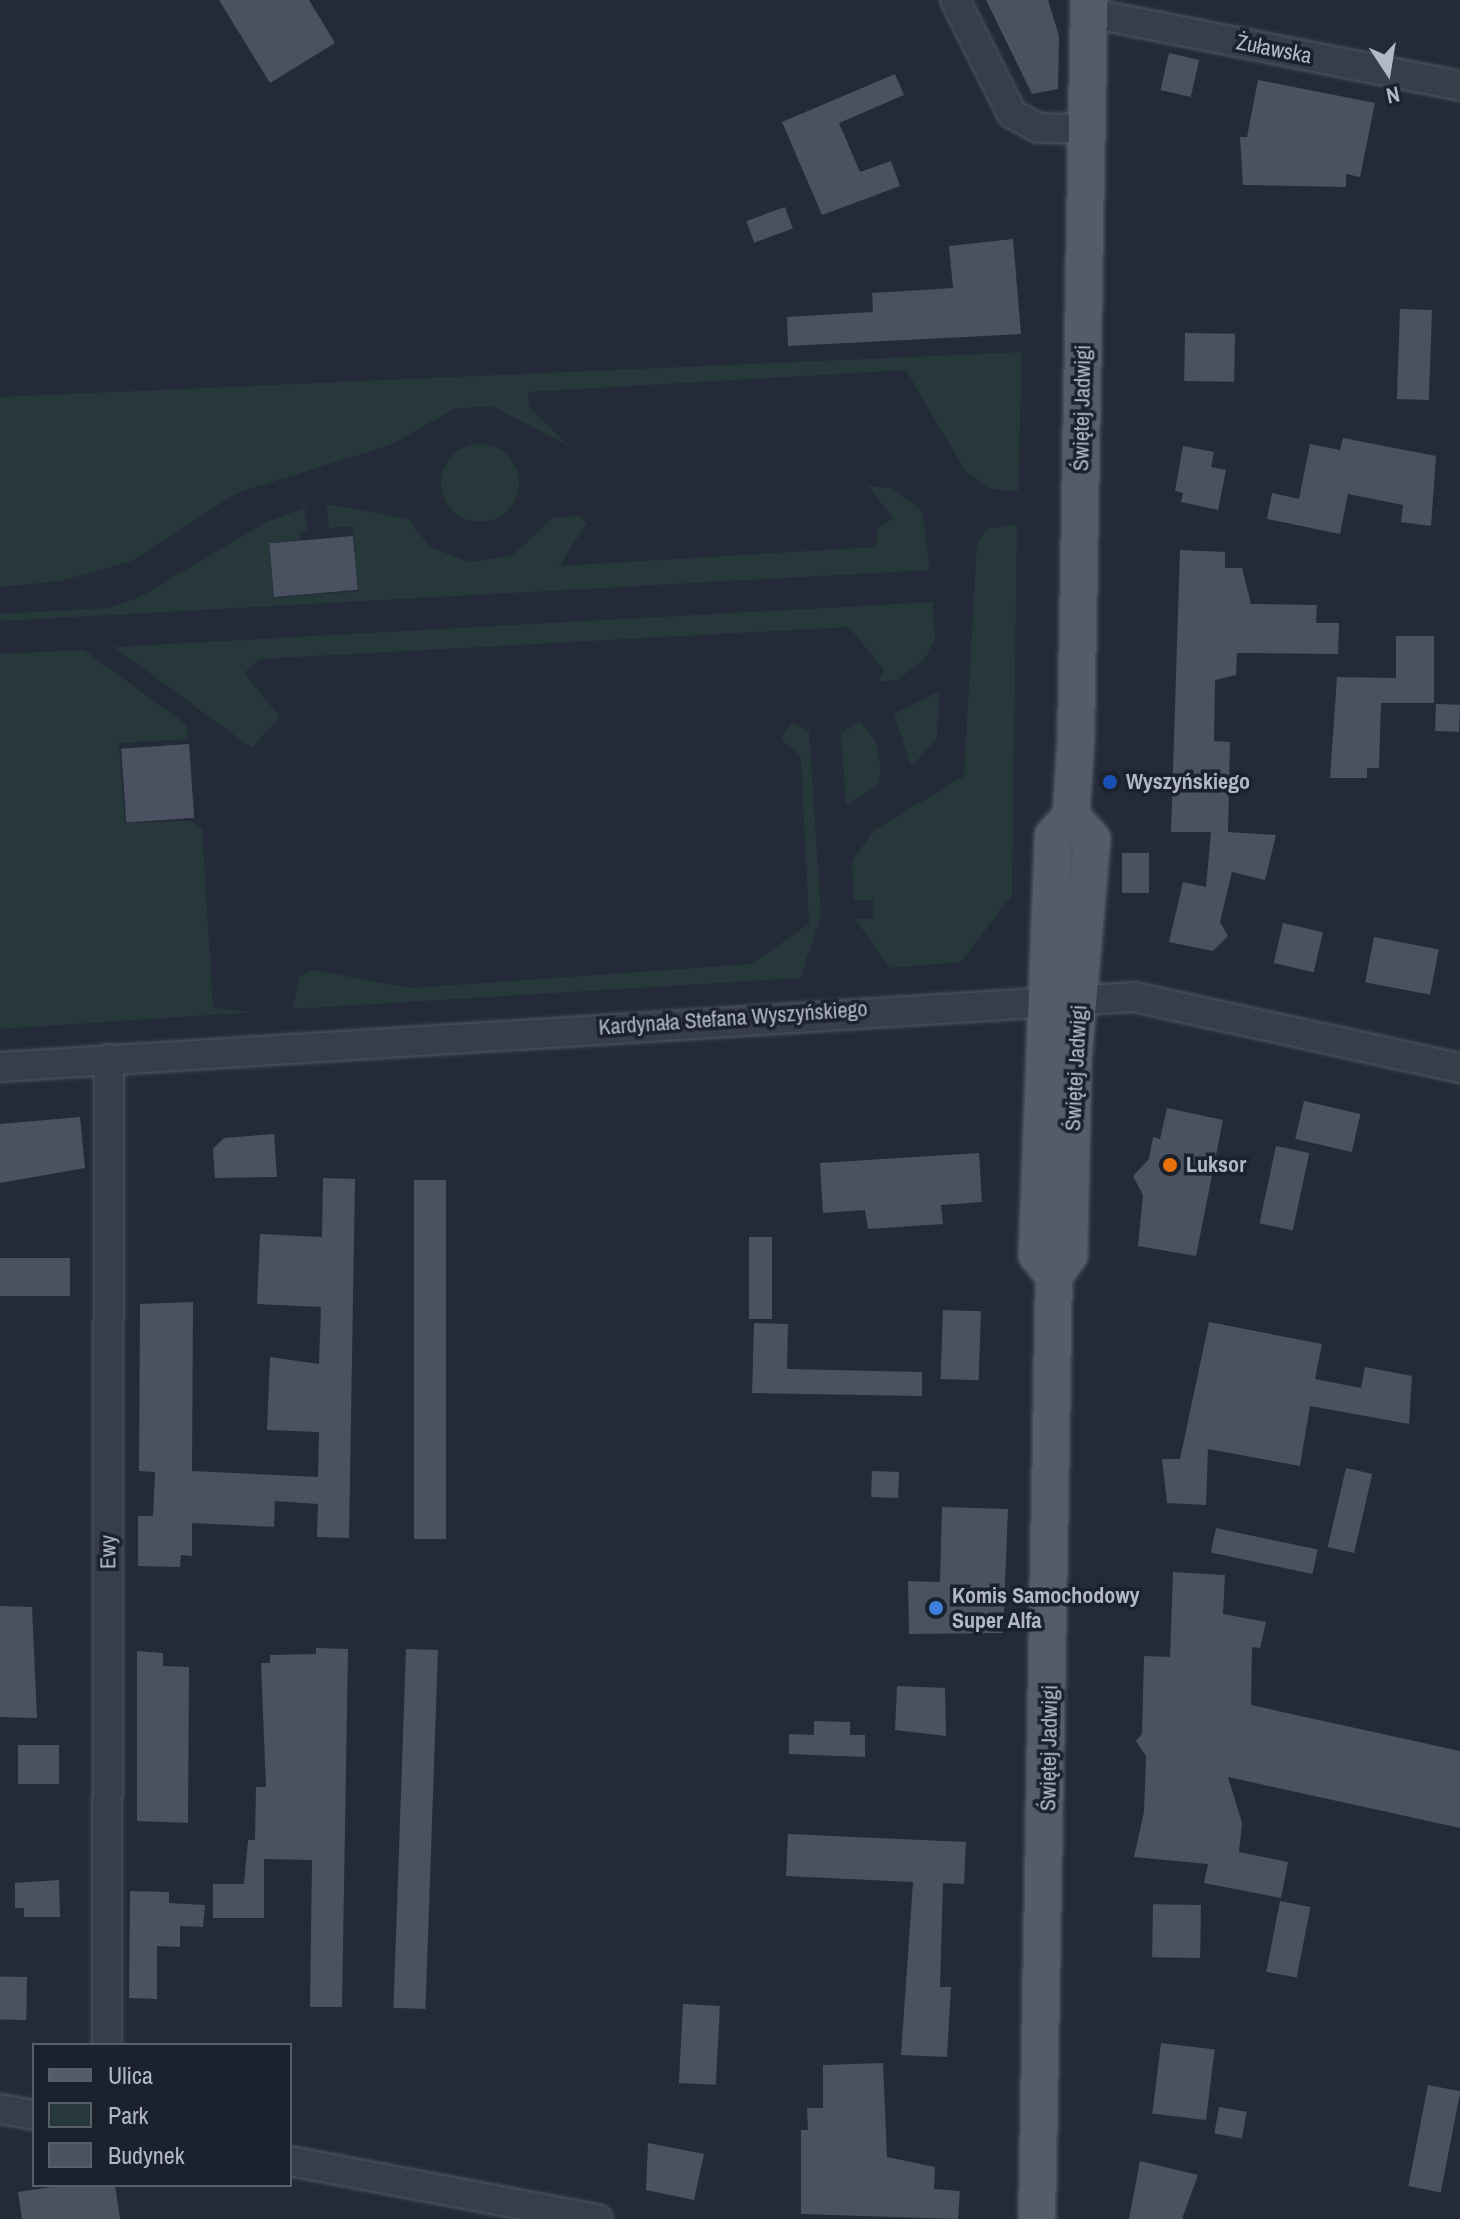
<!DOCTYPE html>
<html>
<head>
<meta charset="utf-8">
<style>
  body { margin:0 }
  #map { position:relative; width:1460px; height:2219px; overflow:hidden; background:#232b38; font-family:"Archivo Narrow",sans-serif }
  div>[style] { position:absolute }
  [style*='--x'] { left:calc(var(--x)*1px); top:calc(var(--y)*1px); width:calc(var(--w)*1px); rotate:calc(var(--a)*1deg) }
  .green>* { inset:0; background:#26383a }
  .round { border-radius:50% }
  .building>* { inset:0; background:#4a5262; transform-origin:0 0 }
  .roads { filter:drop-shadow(0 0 2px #525863) drop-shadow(0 0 2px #525863) }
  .minor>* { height:28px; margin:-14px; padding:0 14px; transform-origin:14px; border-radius:14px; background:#373d49 }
  .major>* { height:36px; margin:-18px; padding:0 18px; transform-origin:18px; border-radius:18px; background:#555c69 }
  .dots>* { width:22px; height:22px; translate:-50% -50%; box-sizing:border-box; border:4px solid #1c222d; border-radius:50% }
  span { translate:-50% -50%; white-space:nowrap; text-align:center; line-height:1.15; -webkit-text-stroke:7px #1c222d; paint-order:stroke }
  .street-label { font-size:22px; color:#b2b8c5 }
  .poi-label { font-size:22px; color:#b2b8c5; font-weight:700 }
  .left { translate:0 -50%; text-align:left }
  .legend { position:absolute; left:32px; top:2043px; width:260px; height:144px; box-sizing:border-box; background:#1c222d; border:2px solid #585e6a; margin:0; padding:10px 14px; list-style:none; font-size:24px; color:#b2b8c5 }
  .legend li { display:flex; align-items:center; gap:16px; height:40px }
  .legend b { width:40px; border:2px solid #585e6a }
  .north { position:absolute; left:1348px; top:32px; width:80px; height:80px; -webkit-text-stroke:6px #1c222d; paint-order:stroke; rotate:168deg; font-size:22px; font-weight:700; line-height:32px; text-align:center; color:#b2b8c5 }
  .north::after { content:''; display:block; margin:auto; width:28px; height:36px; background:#b2b8c5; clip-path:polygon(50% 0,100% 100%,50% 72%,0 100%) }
</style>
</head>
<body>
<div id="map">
  <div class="green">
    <i style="clip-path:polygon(1022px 352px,1018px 491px,989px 489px,964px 469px,906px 370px,528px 392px,529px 407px,569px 446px,492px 406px,454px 409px,393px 444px,237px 493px,132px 561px,61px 581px,0 587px,0 397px)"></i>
    <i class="round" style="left:441px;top:444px;width:78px;height:78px"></i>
    <i style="clip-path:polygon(868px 486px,892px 488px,922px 511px,930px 570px,0 621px,0 614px,109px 608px,138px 598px,266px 522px,305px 508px,307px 530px,299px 532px,300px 540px,269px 543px,274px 598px,358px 591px,353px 526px,329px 528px,326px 504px,408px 519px,430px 547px,469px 562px,512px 556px,553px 518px,580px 516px,587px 523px,559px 566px,877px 547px,877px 530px,893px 518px)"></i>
    <i style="clip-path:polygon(1017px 524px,1012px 895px,961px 962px,890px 968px,855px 919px,874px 918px,873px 900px,854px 900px,852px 861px,874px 830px,964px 776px,977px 543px,987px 529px)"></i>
    <i style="clip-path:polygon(933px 602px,935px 639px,924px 660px,897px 680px,878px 682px,884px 670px,849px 627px,259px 659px,244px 673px,280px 717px,252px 748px,114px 647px)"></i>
    <i style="clip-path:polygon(84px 650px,187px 725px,188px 739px,119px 743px,125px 823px,191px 821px,202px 829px,213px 1008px,255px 1012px,0 1029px,0 654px)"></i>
    <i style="clip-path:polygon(939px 691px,937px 738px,911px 767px,894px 714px)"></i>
    <i style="clip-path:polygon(860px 721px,876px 742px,881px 771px,878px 785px,846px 806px,841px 733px)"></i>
    <i style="clip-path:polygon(792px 723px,809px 731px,821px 916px,800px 978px,293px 1009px,299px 977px,312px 970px,411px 988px,751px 964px,809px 924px,801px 757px,781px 739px)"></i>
  </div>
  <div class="building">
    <i style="clip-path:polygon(219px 0,309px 0,335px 43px,270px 83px)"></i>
    <i style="clip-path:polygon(986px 0,1048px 0,1059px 36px,1058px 89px,1032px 94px)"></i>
    <i style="left:1169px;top:53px;width:31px;height:38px;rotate:13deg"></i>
    <i style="clip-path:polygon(895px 74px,904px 95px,839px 123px,860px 172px,891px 161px,900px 186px,822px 215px,782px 122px)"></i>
    <i style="clip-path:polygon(1258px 80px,1375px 103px,1360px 177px,1346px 174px,1346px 187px,1243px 185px,1240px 137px,1247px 137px)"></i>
    <i style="left:785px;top:207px;width:23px;height:41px;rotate:70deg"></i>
    <i style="clip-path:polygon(1013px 239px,1021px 334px,788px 346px,787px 317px,873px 312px,872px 293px,953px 288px,949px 246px)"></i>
    <i style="left:1400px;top:309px;width:32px;height:90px;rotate:2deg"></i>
    <i style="left:1185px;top:333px;width:50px;height:48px;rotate:1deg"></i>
    <i style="clip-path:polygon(1343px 438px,1436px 456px,1431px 526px,1401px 522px,1403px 505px,1348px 494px,1340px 534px,1267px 519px,1272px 493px,1299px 499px,1310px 444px,1340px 450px)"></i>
    <i style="clip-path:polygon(1183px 446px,1214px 452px,1211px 467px,1226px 470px,1218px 510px,1181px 502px,1183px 493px,1175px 491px)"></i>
    <i style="left:353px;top:536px;width:54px;height:84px;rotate:85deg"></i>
    <i style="clip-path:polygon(1180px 550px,1225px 552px,1225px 568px,1242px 568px,1251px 604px,1317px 605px,1316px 623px,1339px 623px,1338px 654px,1237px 653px,1236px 675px,1215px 680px,1214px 741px,1230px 742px,1228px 832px,1276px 835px,1265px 880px,1232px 872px,1220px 922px,1228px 936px,1213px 951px,1169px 942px,1183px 882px,1206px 887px,1211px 832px,1171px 832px)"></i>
    <i style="clip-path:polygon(1396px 636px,1434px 636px,1434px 703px,1381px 703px,1379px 768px,1367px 768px,1367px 778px,1330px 778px,1337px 677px,1396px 678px)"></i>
    <i style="left:1436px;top:704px;width:24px;height:27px;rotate:2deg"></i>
    <i style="left:189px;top:744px;width:74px;height:68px;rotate:86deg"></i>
    <i style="left:1122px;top:853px;width:27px;height:40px"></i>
    <i style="left:1283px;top:923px;width:41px;height:41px;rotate:13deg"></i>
    <i style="left:1374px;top:937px;width:66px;height:46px;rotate:11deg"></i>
    <i style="left:1304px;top:1101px;width:58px;height:39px;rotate:13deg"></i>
    <i style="clip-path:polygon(1167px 1108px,1223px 1120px,1196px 1256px,1138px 1246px,1143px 1195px,1133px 1176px,1149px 1159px,1153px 1137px,1160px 1139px)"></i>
    <i style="clip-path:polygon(80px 1117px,85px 1168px,0 1183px,0 1124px)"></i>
    <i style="clip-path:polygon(274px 1134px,277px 1177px,215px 1178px,213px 1149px,224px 1138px)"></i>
    <i style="left:1276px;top:1146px;width:34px;height:79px;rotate:12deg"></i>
    <i style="clip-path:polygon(979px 1153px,982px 1202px,941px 1205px,943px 1224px,868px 1229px,865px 1210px,823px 1213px,820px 1163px)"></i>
    <i style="clip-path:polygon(323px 1178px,355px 1179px,349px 1538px,317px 1537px,318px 1504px,275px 1501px,274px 1527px,192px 1523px,192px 1556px,181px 1555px,180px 1567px,138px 1566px,138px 1516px,153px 1516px,155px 1472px,139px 1471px,140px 1304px,193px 1302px,192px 1471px,318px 1477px,319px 1432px,267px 1430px,270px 1357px,319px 1364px,321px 1307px,257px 1304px,260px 1234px,322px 1237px)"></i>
    <i style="left:414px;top:1180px;width:32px;height:359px"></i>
    <i style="left:749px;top:1237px;width:23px;height:82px"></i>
    <i style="left:0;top:1258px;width:70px;height:38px"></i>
    <i style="left:943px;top:1310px;width:38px;height:69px;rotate:2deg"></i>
    <i style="clip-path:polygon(1209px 1322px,1322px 1344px,1315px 1379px,1361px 1388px,1365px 1367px,1412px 1376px,1409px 1424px,1310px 1406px,1300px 1466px,1208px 1449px,1206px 1505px,1167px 1503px,1162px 1459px,1180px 1459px)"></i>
    <i style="clip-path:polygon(754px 1323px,788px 1324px,787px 1369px,922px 1372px,922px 1396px,752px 1393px)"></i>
    <i style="left:1346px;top:1468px;width:27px;height:81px;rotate:13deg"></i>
    <i style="left:872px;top:1471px;width:27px;height:26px;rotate:2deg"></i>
    <i style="clip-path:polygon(942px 1507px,1008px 1509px,1003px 1633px,909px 1634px,908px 1581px,940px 1582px)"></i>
    <i style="left:1216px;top:1528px;width:104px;height:25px;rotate:12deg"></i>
    <i style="clip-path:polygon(1173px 1572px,1225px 1575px,1223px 1614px,1266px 1622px,1260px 1648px,1252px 1647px,1251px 1705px,1460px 1751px,1460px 1828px,1228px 1777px,1242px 1823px,1239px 1852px,1288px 1862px,1281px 1898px,1204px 1883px,1208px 1864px,1134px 1857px,1144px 1812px,1146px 1756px,1136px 1741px,1142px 1734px,1144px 1656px,1170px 1657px)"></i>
    <i style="clip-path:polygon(0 1606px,32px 1607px,37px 1718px,0 1717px)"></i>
    <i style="clip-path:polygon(316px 1648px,348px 1649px,342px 2007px,310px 2007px,312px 1860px,264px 1859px,264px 1918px,213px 1918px,213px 1884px,244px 1884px,248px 1840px,255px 1840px,256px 1787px,266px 1787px,261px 1663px,270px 1663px,270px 1655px,316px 1654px)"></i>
    <i style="left:406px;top:1649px;width:32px;height:359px;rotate:2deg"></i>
    <i style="clip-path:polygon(137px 1651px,163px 1653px,163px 1666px,189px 1667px,188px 1823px,137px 1821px)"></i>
    <i style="clip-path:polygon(897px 1686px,945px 1688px,946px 1736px,895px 1730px)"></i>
    <i style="clip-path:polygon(814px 1721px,850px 1722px,850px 1735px,865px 1735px,865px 1757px,789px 1754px,789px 1734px,814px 1735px)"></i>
    <i style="left:18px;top:1745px;width:41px;height:39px"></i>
    <i style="clip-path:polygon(788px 1834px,966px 1842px,964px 1884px,943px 1883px,940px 1987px,951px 1987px,947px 2057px,901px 2055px,913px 1882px,786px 1876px)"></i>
    <i style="clip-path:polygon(59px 1880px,60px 1917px,24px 1917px,24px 1908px,15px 1908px,15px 1883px)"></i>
    <i style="clip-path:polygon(130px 1891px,169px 1892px,169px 1903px,205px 1905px,203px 1927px,180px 1926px,180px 1947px,157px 1946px,157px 1999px,129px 1998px)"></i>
    <i style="left:1280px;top:1901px;width:31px;height:72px;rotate:11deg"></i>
    <i style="left:1201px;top:1905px;width:53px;height:48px;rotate:91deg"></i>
    <i style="left:27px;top:1977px;width:43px;height:27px;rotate:91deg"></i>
    <i style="left:683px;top:2004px;width:37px;height:79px;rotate:3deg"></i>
    <i style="left:1161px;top:2043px;width:54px;height:71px;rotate:7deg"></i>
    <i style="clip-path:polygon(883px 2063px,887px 2157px,935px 2167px,934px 2189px,960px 2191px,958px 2219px,801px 2214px,801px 2130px,808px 2130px,807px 2108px,823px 2108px,823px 2065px)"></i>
    <i style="left:1428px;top:2085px;width:33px;height:103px;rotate:11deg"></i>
    <i style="left:1219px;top:2107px;width:28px;height:27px;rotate:10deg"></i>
    <i style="clip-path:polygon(648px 2143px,704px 2154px,694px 2200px,646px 2190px)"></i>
    <i style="clip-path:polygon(1140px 2161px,1198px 2175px,1182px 2219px,1129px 2219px)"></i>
    <i style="clip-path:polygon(65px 2185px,115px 2185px,120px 2219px,22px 2219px,18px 2192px)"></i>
  </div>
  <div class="roads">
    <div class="minor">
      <i style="--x:955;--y:0;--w:127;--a:63.4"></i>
      <i style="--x:1012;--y:114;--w:30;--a:28"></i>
      <i style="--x:1038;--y:128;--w:50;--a:1.1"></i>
      <i style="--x:1089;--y:13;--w:378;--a:11.1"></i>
      <i style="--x:0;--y:1067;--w:1136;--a:-3.53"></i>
      <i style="--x:1134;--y:997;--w:334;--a:12.3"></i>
      <i style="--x:107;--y:2045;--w:986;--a:-89.88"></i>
      <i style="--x:0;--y:2109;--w:35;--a:10"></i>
      <i style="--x:290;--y:2161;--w:313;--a:10.7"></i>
    </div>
    <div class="major">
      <i style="--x:1054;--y:1276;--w:27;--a:-129"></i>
      <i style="--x:1037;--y:1255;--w:419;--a:-87.8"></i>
      <i style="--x:1053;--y:836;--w:27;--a:-48"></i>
      <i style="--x:1071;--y:816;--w:78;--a:-86.3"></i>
      <i style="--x:1076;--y:738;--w:738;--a:-88.99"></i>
      <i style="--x:1037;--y:2219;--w:943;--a:-88.97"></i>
      <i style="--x:1054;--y:1276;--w:26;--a:-54"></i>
      <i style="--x:1069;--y:1255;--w:194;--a:-88.8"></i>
      <i style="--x:1073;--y:1061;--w:223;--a:-85.1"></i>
      <i style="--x:1092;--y:839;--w:31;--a:-132"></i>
    </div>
  </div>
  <div class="dots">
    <i style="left:1110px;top:782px;background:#1a4fb4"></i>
    <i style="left:1170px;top:1165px;background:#e8710a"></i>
    <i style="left:936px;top:1608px;background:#3f7fe0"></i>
  </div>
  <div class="street-label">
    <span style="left:1274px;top:49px;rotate:11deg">Żuławska</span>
    <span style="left:1082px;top:408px;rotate:-89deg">Świętej Jadwigi</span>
    <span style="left:733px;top:1018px;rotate:-4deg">Kardynała Stefana Wyszyńskiego</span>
    <span style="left:1076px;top:1068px;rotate:-87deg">Świętej Jadwigi</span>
    <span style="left:108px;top:1552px;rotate:-90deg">Ewy</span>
    <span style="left:1049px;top:1748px;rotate:-89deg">Świętej Jadwigi</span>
  </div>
  <div class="poi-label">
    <span class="left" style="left:1126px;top:782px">Wyszyńskiego</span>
    <span class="left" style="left:1186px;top:1165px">Luksor</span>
    <span class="left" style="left:952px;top:1608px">Komis Samochodowy<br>Super Alfa</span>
  </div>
  <ul class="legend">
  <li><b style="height:10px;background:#555c69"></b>Ulica</li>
  <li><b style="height:22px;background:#26383a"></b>Park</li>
  <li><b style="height:22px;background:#4a5262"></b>Budynek</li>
  </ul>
  <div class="north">N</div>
</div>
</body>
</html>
